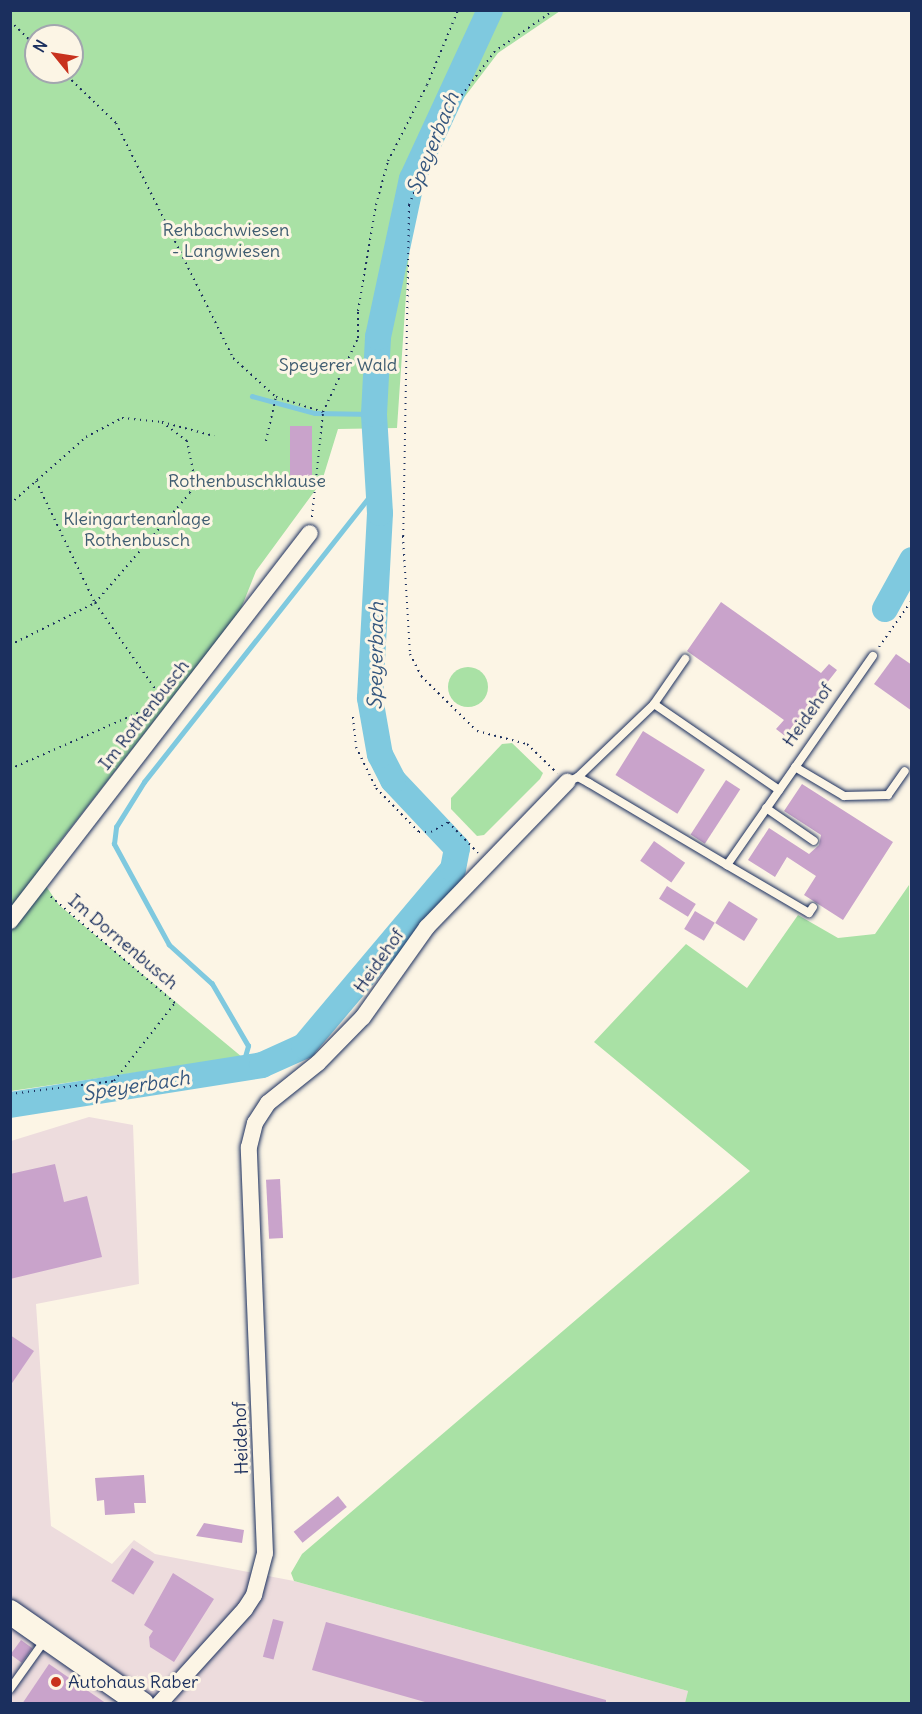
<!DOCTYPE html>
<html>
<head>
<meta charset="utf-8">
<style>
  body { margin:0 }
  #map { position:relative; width:922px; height:1714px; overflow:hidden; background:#fcf5e5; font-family:Delius,sans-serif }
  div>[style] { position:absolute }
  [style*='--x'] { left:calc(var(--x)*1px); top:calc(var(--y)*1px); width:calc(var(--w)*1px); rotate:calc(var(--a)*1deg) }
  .built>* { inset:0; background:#eddcdd }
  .green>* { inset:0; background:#a9e1a5 }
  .round { border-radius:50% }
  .stream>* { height:4.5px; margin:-2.25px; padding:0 2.25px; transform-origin:2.25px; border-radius:2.25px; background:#7fc9df }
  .river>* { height:26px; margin:-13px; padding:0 13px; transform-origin:13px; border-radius:13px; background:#7fc9df }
  .building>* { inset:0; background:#c9a3cb; transform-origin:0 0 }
  .path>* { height:2px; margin-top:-1px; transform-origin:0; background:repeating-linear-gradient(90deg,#1b2f5e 0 1.5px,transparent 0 6px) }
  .roads { filter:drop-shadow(0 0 2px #1b2f5e) drop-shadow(0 0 2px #1b2f5e) }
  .lane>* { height:8px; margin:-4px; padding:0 4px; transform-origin:4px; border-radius:4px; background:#fcf5e5 }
  .street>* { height:16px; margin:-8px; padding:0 8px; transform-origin:8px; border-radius:8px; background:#fcf5e5 }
  .secondary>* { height:24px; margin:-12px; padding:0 12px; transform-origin:12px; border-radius:12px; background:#fcf5e5 }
  .dots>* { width:16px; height:16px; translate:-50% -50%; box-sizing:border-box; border:3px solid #fcf5e5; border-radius:50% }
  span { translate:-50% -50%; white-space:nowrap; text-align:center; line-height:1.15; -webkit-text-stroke:6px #fcf5e5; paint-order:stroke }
  .park-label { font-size:18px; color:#3e5c70 }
  .street-label { font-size:18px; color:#1b2f5e }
  .poi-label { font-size:18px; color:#1b2f5e }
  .left { translate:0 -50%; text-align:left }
  .water-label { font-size:20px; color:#34567e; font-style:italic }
  .frame { position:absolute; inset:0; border:12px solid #1b2f5e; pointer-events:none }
  .north { position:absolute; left:24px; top:24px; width:60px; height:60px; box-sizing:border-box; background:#fcf5e5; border:2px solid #a2a6af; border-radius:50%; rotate:300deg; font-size:16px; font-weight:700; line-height:24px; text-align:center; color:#1b2f5e }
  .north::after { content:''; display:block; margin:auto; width:21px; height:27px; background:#c8321e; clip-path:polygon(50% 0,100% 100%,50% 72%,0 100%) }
</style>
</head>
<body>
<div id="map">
  <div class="built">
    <i style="clip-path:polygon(89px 1117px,133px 1125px,139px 1284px,36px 1304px,51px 1526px,112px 1564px,134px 1540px,155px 1554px,294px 1581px,688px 1691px,685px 1704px,11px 1704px,11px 1141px)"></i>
  </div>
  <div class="green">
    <i style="clip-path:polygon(evenodd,10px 11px,560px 11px,498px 53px,415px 162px,397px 428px,338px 429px,322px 481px,256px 571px,240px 611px,47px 858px,39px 876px,59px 905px,242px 1057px,11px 1091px,10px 11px,36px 36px,72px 36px,72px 72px,36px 72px,36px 36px)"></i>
    <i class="round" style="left:448px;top:667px;width:40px;height:40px"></i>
    <i style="clip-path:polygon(512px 743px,543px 773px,540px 779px,484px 835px,477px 836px,451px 809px,451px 798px,502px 744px)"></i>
    <i style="clip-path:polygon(909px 885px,910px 1703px,685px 1703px,688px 1691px,294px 1581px,291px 1573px,302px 1554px,750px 1171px,594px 1042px,686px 944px,747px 988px,798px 915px,838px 938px,875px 934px)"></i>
  </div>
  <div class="stream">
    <i style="--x:252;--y:396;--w:65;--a:15.1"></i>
    <i style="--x:315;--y:413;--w:59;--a:1"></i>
    <i style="--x:242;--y:1067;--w:22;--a:-74"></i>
    <i style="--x:248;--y:1046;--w:72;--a:-120.1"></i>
    <i style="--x:212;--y:984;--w:58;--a:-137.8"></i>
    <i style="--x:169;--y:945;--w:115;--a:-118.6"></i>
    <i style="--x:114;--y:844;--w:17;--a:-83"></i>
    <i style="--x:116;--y:827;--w:53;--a:-58.1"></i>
    <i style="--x:144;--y:782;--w:381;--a:-51.7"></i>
  </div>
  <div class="river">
    <i style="--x:885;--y:609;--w:56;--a:-61.1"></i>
    <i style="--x:10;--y:1105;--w:255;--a:-9"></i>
    <i style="--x:262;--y:1065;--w:46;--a:-24.3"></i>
    <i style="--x:304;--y:1046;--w:231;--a:-49.9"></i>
    <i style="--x:453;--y:869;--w:21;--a:-79"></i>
    <i style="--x:457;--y:848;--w:93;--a:-133.3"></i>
    <i style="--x:393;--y:780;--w:28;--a:-117"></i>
    <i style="--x:380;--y:755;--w:58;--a:-100"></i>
    <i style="--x:370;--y:698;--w:185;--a:-86.9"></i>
    <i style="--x:380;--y:513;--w:99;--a:-93.5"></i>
    <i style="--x:374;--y:414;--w:77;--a:-87"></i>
    <i style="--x:378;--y:337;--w:162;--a:-77.9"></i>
    <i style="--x:412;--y:179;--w:186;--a:-65.2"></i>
  </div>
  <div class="building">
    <i style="left:290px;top:426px;width:22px;height:52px"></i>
    <i style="clip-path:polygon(721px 602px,821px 673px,829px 664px,837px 670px,785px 736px,776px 729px,784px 720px,687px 651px)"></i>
    <i style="clip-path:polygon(896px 654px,912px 665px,912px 711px,874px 684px)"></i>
    <i style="left:643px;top:731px;width:73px;height:52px;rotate:32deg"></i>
    <i style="left:726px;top:780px;width:17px;height:65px;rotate:33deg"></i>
    <i style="clip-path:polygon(802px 784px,893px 842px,843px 920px,804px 895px,816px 876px,787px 857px,775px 877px,748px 860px,769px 828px,809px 854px,819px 845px,821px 835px,784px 811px)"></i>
    <i style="left:654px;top:841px;width:38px;height:24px;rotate:35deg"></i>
    <i style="left:667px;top:886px;width:34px;height:15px;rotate:32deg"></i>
    <i style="left:729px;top:901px;width:34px;height:26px;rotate:32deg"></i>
    <i style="left:695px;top:911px;width:23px;height:21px;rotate:31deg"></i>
    <i style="clip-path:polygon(55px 1164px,64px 1202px,87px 1196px,102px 1257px,10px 1279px,10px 1174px)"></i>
    <i style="left:280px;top:1179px;width:59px;height:14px;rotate:87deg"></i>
    <i style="clip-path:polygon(10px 1335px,34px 1351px,10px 1386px)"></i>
    <i style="clip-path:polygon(144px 1475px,146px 1503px,134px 1503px,135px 1513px,105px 1515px,104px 1500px,97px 1501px,95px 1478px)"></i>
    <i style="left:338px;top:1496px;width:14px;height:57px;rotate:51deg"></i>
    <i style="clip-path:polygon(204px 1523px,244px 1530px,242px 1543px,196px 1536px)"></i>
    <i style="left:132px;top:1548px;width:26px;height:39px;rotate:32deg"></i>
    <i style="clip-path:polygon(173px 1573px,214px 1599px,174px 1662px,150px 1647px,149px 1637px,153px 1631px,144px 1625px)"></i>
    <i style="left:273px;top:1619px;width:11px;height:39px;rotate:15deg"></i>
    <i style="clip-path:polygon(326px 1622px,606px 1700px,606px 1704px,432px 1704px,312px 1670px)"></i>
    <i style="left:21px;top:1640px;width:14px;height:18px;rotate:36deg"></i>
    <i style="clip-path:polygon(49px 1664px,107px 1704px,22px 1704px)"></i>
  </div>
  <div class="path">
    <i style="--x:554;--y:10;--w:72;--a:145.2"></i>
    <i style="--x:495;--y:51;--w:86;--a:127"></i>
    <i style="--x:443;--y:120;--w:92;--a:111.8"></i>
    <i style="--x:409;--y:205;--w:331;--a:91"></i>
    <i style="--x:403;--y:536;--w:118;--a:86.6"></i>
    <i style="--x:410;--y:654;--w:25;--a:63"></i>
    <i style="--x:421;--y:676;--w:78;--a:44.5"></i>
    <i style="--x:477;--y:731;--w:52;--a:14.6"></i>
    <i style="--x:527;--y:744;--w:42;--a:44"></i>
    <i style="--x:10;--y:21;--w:36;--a:44"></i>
    <i style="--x:63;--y:72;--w:74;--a:43.9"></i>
    <i style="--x:116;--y:123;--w:263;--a:63.5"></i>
    <i style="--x:233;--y:358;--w:58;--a:42.2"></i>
    <i style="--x:276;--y:397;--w:49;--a:17.7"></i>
    <i style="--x:266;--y:441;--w:45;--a:-77.2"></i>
    <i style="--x:36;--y:481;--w:136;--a:64.2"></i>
    <i style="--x:95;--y:603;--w:118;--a:55"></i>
    <i style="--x:10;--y:504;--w:101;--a:-41.4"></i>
    <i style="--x:86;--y:437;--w:41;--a:-27.8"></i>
    <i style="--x:122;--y:418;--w:40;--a:5.7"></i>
    <i style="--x:162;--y:422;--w:54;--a:15.1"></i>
    <i style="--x:312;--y:517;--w:106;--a:-84"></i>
    <i style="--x:323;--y:412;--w:82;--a:-64.7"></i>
    <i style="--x:358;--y:338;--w:27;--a:-90"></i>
    <i style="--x:358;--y:311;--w:108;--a:-80.4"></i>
    <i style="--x:376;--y:205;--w:46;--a:-74.7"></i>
    <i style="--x:388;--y:161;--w:85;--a:-62.8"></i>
    <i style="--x:427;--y:85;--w:81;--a:-67.5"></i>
    <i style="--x:10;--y:645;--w:95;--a:-26.3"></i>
    <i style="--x:95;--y:603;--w:145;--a:-49.2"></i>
    <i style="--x:190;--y:493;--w:22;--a:-82"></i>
    <i style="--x:193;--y:471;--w:31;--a:-101"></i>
    <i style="--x:187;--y:441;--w:31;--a:-143"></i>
    <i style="--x:879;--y:647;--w:57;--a:-54.9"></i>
    <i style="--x:353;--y:717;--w:30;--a:84"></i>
    <i style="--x:356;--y:747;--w:46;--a:64"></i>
    <i style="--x:376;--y:788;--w:62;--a:45.7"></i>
    <i style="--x:419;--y:832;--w:12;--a:0"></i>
    <i style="--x:431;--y:832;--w:20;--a:-30"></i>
    <i style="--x:448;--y:822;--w:43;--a:45.9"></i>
    <i style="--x:10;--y:769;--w:159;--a:-23.7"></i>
    <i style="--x:10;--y:1094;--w:105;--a:-7.1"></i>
    <i style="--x:114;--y:1081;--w:99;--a:-52"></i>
    <i style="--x:175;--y:1003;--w:166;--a:-139.4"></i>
  </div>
  <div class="roads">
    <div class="lane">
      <i style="--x:654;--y:704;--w:152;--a:34.5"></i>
      <i style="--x:795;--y:767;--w:57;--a:30.6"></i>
      <i style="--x:844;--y:796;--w:44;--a:-1.3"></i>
      <i style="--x:888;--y:795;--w:29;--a:-55"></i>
      <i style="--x:578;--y:777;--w:105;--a:-43.8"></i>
      <i style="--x:654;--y:704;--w:55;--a:-55.4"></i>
      <i style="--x:567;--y:782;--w:12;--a:-24"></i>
      <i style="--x:578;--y:777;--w:13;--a:29"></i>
      <i style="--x:589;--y:783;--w:161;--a:30.7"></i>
      <i style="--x:727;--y:865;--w:255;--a:-55.1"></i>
      <i style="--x:766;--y:808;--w:58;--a:34.5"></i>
      <i style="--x:727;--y:865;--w:95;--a:30.3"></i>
      <i style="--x:809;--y:913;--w:7;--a:-56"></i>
      <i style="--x:10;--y:1689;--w:60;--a:-54.5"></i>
    </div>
    <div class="street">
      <i style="--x:10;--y:921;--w:490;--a:-52.3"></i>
      <i style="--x:159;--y:1704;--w:128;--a:-47.8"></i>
      <i style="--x:245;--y:1609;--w:17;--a:-57"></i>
      <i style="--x:254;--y:1595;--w:43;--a:-75.3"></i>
      <i style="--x:265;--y:1553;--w:406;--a:-92.3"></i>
      <i style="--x:249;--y:1147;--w:25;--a:-76"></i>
      <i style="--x:255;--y:1123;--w:24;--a:-57"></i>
      <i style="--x:268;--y:1103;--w:64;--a:-38.7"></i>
      <i style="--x:318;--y:1063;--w:64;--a:-45.6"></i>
      <i style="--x:363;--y:1017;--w:110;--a:-54.6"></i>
      <i style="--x:427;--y:927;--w:202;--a:-46"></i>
    </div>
    <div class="secondary">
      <i style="--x:10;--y:1612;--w:161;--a:34.9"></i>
    </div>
  </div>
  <div class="dots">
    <i style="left:56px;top:1682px;background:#c8321e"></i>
  </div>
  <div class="park-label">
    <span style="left:226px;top:241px">Rehbachwiesen<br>- Langwiesen</span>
    <span style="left:338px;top:365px">Speyerer Wald</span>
    <span style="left:247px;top:481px">Rothenbuschklause</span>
    <span style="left:137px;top:530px">Kleingartenanlage<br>Rothenbusch</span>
  </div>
  <div class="street-label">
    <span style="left:144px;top:715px;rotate:-52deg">Im Rothenbusch</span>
    <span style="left:808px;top:715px;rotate:-55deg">Heidehof</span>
    <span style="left:123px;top:942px;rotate:40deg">Im Dornenbusch</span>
    <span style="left:379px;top:961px;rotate:-55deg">Heidehof</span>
    <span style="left:241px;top:1438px;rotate:-92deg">Heidehof</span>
  </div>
  <div class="poi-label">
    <span class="left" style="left:68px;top:1682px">Autohaus Raber</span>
  </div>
  <div class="water-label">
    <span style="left:432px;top:143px;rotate:-68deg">Speyerbach</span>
    <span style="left:375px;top:656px;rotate:-89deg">Speyerbach</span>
    <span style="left:136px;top:1085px;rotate:-9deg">Speyerbach</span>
  </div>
  <div class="frame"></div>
  <div class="north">N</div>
</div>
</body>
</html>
